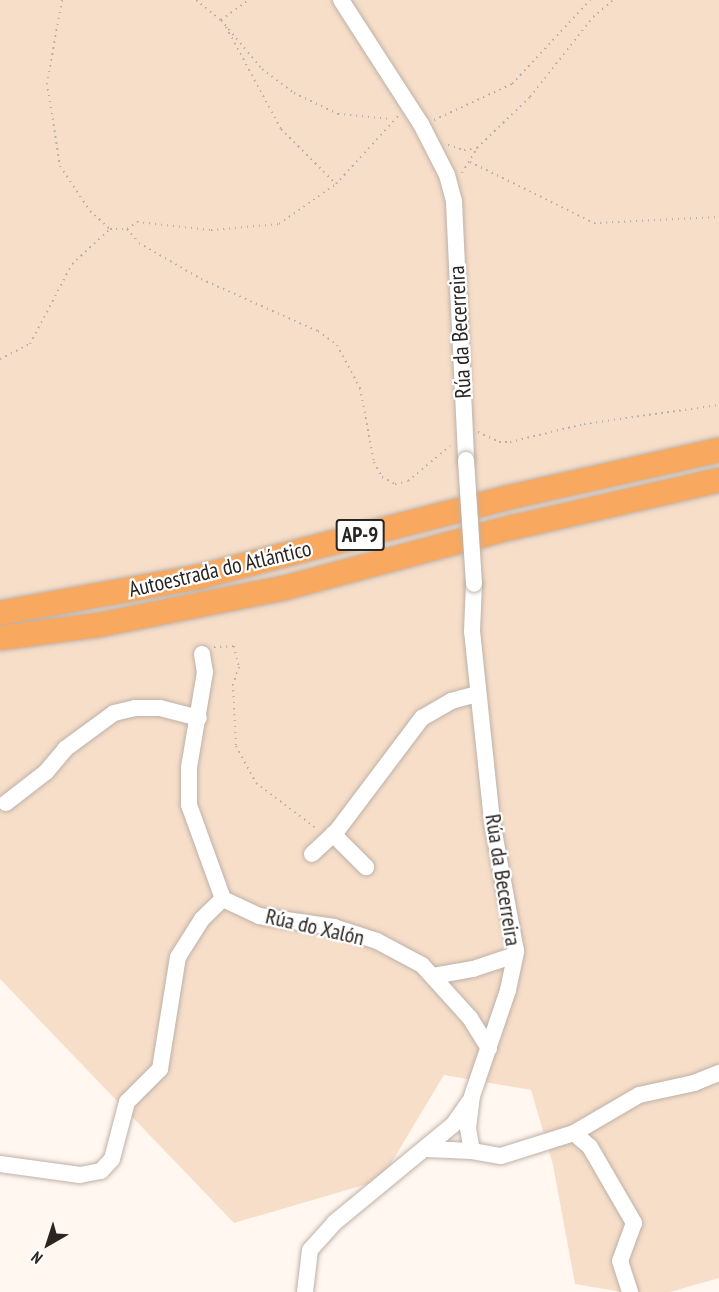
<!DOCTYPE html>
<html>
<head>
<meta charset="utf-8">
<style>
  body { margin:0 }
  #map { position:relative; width:719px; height:1292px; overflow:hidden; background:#fff7f0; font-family:"PT Sans Narrow",sans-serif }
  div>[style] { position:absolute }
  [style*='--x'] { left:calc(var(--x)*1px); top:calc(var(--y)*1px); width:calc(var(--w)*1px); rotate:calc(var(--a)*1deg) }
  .green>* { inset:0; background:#f7dec9 }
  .path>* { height:2px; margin-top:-1px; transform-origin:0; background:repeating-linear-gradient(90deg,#b7b0aa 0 1.5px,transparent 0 6px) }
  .roads { filter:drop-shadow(0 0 2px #beb1a7) drop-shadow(0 0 2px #beb1a7) }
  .minor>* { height:16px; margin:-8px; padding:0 8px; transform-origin:8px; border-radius:8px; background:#fff }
  .highway>* { height:24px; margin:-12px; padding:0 12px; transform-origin:12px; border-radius:12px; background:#f8a85f }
  .bridges { filter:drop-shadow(0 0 2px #beb1a7) drop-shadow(0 0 2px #beb1a7) }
  .minor-bridge>* { height:16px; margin:-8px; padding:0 8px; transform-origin:8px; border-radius:8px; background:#fff }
  span { translate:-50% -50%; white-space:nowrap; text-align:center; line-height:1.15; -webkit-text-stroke:4.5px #fff; paint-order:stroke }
  .shield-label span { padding:2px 4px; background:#fff; border:2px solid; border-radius:4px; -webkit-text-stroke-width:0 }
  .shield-label { font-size:21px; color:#2a2521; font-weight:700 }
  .street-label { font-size:22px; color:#2a2521 }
  .north { position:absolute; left:18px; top:1214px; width:60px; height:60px; -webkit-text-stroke:4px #fff; paint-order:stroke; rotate:219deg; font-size:16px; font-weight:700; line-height:24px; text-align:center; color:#2a2521 }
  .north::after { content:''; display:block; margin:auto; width:21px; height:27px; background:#2a2521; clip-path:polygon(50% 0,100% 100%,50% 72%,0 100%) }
</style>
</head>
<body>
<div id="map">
  <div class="green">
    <i style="clip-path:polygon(0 0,719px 0,719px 1278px,670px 1292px,622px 1292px,575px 1284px,553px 1165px,531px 1090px,444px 1075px,381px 1180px,234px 1223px,0 979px)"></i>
  </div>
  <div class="path">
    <i style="--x:62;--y:0;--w:84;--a:100.2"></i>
    <i style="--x:47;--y:83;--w:84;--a:81.1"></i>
    <i style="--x:60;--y:166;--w:54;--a:56.3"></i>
    <i style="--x:90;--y:211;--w:27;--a:42"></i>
    <i style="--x:110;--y:229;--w:17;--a:0"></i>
    <i style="--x:127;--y:229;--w:12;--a:-35"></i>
    <i style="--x:137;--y:222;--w:74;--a:6.2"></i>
    <i style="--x:211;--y:230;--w:68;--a:-5"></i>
    <i style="--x:279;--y:224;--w:70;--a:-35.1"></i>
    <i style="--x:336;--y:184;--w:92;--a:-47.6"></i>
    <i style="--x:196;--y:0;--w:32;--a:39"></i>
    <i style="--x:221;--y:20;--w:34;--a:-36"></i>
    <i style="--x:221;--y:20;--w:64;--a:50.1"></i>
    <i style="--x:262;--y:69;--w:40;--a:37"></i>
    <i style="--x:294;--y:93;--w:49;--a:25.5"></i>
    <i style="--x:338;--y:114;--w:54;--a:5.3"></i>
    <i style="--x:226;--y:27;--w:116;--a:61.7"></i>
    <i style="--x:281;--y:129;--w:76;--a:45"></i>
    <i style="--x:434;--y:120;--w:86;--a:-24.8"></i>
    <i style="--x:512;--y:84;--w:115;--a:-47.1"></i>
    <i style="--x:448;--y:145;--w:17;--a:17"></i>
    <i style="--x:464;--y:150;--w:13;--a:-9"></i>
    <i style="--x:470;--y:162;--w:138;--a:26.2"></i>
    <i style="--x:594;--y:223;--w:125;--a:-2.7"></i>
    <i style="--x:462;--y:173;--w:29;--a:-59"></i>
    <i style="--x:477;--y:148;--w:74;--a:-43.9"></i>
    <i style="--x:530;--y:97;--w:102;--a:-51.8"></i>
    <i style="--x:593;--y:17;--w:26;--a:-40"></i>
    <i style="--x:127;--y:229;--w:18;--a:49"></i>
    <i style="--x:139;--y:243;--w:72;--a:30.1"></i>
    <i style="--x:201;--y:279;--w:128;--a:24"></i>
    <i style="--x:318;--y:331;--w:24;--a:36"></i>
    <i style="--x:337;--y:345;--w:49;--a:61.9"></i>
    <i style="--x:360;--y:388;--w:75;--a:79.3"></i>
    <i style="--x:374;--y:462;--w:17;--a:62"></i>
    <i style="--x:382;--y:477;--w:15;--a:28"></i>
    <i style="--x:395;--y:484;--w:13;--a:-13"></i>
    <i style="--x:408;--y:481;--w:55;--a:-39.8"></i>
    <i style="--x:0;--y:359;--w:34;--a:-27"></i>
    <i style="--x:30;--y:344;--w:90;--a:-62.3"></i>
    <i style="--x:72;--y:264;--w:52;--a:-42.6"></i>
    <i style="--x:478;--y:432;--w:23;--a:25"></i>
    <i style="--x:499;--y:442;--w:11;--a:0"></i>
    <i style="--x:510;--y:442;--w:76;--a:-13.7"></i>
    <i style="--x:584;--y:424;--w:136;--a:-8"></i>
    <i style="--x:214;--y:647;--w:20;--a:-3"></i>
    <i style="--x:234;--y:646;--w:22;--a:77"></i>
    <i style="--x:239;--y:667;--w:18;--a:109"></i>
    <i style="--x:233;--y:684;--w:62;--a:87.2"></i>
    <i style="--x:236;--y:746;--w:42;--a:61.6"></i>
    <i style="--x:256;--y:783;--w:76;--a:37"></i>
  </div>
  <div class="roads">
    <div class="minor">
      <i style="--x:341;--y:0;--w:148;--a:57.2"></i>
      <i style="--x:421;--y:124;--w:57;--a:63"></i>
      <i style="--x:447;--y:175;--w:28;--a:75"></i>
      <i style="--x:454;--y:202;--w:258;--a:87.3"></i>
      <i style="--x:202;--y:654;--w:18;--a:81"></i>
      <i style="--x:205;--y:672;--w:97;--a:99.5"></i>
      <i style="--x:189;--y:768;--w:37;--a:90"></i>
      <i style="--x:189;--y:805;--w:100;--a:70.1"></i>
      <i style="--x:6;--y:803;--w:51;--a:-37.8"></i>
      <i style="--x:46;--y:772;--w:30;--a:-50"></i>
      <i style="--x:65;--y:749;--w:61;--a:-36.3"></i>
      <i style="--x:114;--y:713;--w:22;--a:-13"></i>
      <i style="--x:135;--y:708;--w:25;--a:0"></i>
      <i style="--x:160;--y:708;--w:40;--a:14.4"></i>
      <i style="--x:333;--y:834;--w:47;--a:45"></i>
      <i style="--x:312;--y:854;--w:33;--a:-43"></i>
      <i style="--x:336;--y:832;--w:143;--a:-53"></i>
      <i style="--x:422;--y:718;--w:34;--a:-30"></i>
      <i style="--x:451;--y:701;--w:28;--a:-15"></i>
      <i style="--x:433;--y:976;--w:41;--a:-9.9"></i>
      <i style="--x:473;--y:969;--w:44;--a:-18.4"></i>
      <i style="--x:574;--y:1133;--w:21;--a:41"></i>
      <i style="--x:590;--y:1147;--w:88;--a:59.9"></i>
      <i style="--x:634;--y:1223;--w:40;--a:110.2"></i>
      <i style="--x:620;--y:1261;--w:33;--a:72"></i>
      <i style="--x:427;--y:1149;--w:45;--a:2.5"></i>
      <i style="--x:472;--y:1151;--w:29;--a:10"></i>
      <i style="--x:501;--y:1156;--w:77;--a:-17.5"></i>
      <i style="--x:574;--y:1133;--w:75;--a:-30.3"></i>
      <i style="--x:639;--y:1095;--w:56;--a:-12.3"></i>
      <i style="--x:694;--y:1083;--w:27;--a:-22"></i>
      <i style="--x:472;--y:1151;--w:23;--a:-100"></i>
      <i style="--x:468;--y:1128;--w:32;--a:-83"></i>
      <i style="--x:472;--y:1096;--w:112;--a:-71.2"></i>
      <i style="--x:508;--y:990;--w:40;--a:-78"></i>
      <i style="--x:516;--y:951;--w:132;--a:-100.5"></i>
      <i style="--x:492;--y:821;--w:191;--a:-96"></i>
      <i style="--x:472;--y:631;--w:47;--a:-87.6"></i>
      <i style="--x:0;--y:1164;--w:81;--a:7.8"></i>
      <i style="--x:80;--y:1175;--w:21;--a:-11"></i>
      <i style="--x:101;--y:1171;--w:16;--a:-47"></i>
      <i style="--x:112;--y:1159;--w:59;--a:-75.3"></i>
      <i style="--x:127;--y:1102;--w:47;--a:-45"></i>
      <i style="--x:160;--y:1069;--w:113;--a:-80.9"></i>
      <i style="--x:178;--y:957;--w:45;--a:-57.7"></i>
      <i style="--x:202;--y:919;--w:29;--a:-44"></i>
      <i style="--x:223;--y:899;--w:40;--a:25"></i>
      <i style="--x:259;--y:916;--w:76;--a:8.3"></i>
      <i style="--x:334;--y:927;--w:45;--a:18"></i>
      <i style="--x:377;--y:941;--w:51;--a:28.1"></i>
      <i style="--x:422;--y:965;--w:72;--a:47.8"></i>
      <i style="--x:470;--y:1018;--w:36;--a:58"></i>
      <i style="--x:305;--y:1292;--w:42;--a:-83.2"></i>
      <i style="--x:310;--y:1250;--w:36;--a:-48"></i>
      <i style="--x:334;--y:1223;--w:154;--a:-39.5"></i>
      <i style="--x:453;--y:1125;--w:28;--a:-55"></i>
    </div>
    <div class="highway">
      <i style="--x:0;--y:613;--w:202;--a:-10.3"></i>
      <i style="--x:199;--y:577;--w:317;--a:-14.4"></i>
      <i style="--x:506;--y:498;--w:218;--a:-12.7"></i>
      <i style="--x:0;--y:638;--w:100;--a:-7.5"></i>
      <i style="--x:99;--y:625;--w:189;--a:-11.3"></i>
      <i style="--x:284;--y:588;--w:238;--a:-14.9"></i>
      <i style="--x:514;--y:527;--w:210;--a:-12.9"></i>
    </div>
  </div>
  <div class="bridges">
    <div class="minor-bridge">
      <i style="--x:466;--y:460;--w:124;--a:86.3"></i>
    </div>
  </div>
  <div class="shield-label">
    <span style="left:360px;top:535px">AP-9</span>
  </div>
  <div class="street-label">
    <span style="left:460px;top:332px;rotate:-93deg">Rúa da Becerreira</span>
    <span style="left:220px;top:569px;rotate:-13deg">Autoestrada do Atlántico</span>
    <span style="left:503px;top:880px;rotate:81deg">Rúa da Becerreira</span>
    <span style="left:315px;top:927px;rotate:13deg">Rúa do Xalón</span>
  </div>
  <div class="north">N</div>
</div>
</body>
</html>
